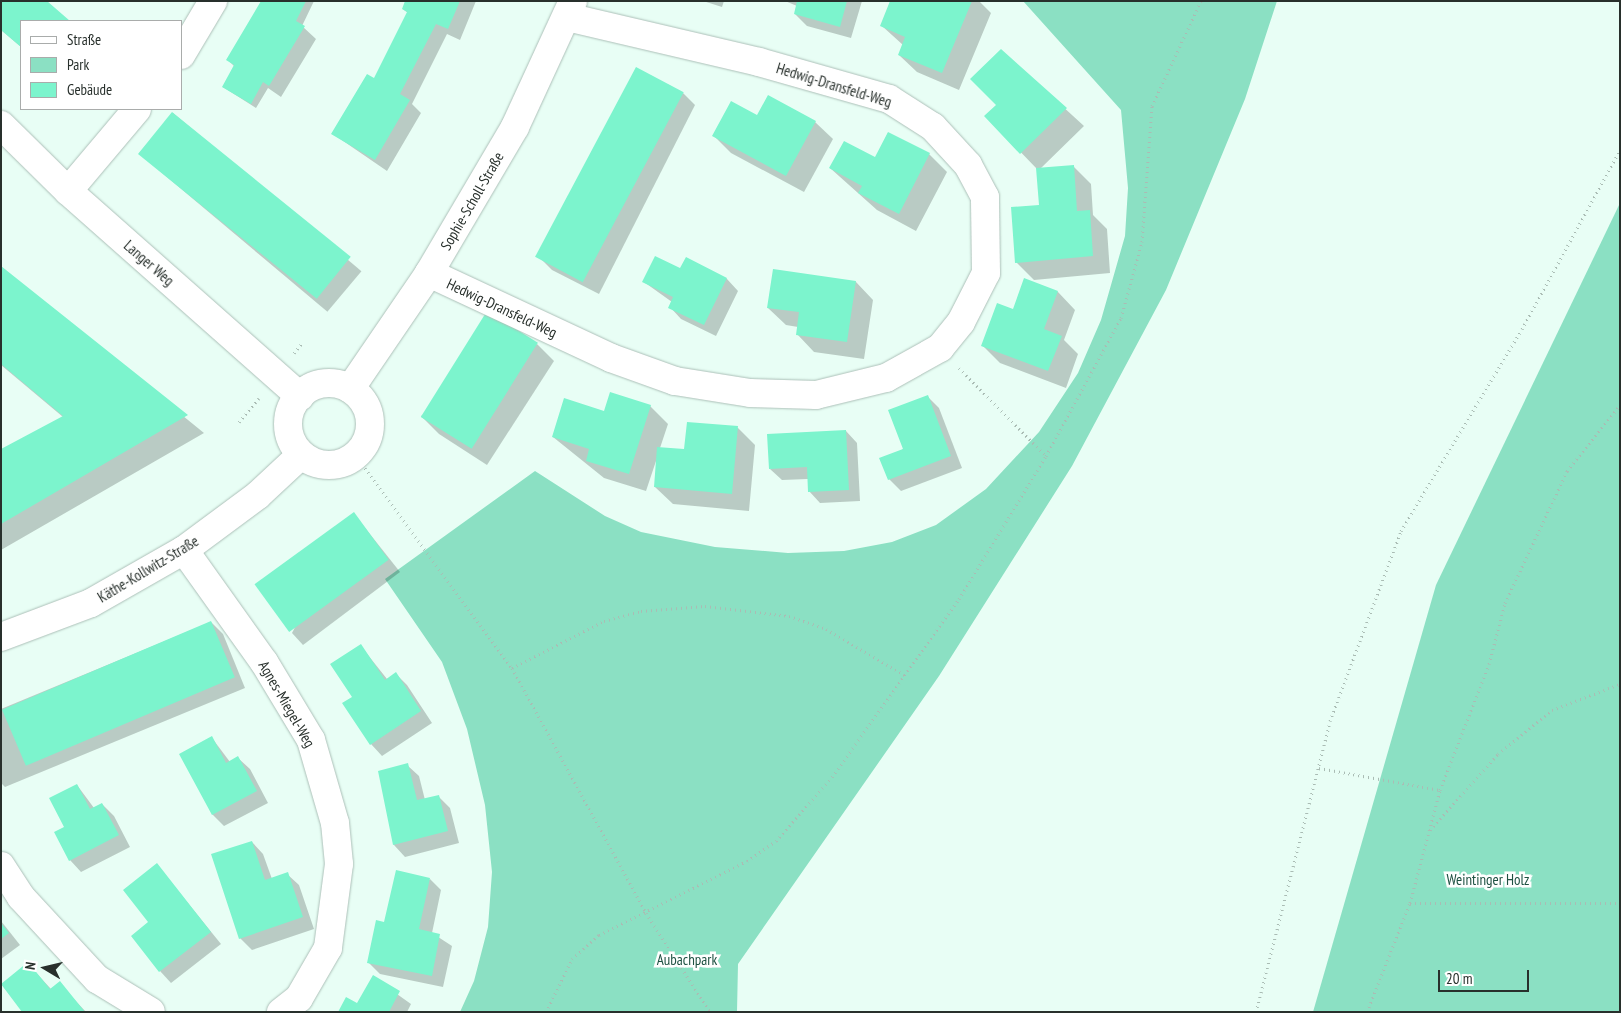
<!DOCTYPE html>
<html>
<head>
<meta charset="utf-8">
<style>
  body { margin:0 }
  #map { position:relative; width:1621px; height:1013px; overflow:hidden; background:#e8fef5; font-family:"PT Sans Narrow",sans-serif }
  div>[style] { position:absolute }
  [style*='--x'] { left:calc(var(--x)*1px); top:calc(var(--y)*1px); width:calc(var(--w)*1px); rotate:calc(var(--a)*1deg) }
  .green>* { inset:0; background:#8be0c3 }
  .shadow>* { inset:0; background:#0003; transform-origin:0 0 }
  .building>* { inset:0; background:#7cf4cd; transform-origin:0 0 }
  .path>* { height:3px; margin-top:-1.5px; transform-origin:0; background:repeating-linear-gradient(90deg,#aabcb4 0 1px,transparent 0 5px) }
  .roads { filter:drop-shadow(0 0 1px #acc0b8) drop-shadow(0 0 1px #acc0b8) }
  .minor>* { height:28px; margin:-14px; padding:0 14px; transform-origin:14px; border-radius:14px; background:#fff }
  .minor>.ring { margin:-14px; padding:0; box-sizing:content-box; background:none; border:28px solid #fff; border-radius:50% }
  span { translate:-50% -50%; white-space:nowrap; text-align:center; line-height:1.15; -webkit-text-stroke:5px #fff; paint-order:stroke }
  .street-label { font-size:15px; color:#28302c }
  .park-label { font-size:15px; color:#1e5142 }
  .frame { position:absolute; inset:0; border:2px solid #28302c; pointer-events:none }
  .legend { position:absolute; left:20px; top:20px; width:162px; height:90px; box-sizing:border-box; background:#fff; border:1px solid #a9acab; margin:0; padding:6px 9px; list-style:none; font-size:15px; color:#28302c }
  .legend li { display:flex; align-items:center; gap:10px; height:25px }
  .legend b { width:25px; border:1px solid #a9acab }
  .north { position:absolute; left:20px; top:943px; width:50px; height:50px; -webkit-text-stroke:4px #fff; paint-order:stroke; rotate:279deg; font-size:14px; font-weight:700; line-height:20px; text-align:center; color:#28302c }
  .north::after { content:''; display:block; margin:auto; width:18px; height:22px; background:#28302c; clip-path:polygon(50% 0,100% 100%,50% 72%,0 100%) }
  .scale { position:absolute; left:1438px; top:970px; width:91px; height:22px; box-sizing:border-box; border:2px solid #28302c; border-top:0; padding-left:6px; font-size:15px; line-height:18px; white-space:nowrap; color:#28302c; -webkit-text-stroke:4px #fff; paint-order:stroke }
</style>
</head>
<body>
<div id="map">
  <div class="green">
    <i style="clip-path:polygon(1023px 1px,1277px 1px,1245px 99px,1166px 290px,1072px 466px,939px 676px,738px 964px,737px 1012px,460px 1012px,474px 981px,488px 927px,492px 872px,485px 805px,467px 729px,442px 662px,385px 579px,535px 471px,605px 516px,641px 532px,715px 547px,788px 553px,844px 551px,892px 542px,936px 525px,986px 489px,1039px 432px,1078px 373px,1101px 320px,1125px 236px,1128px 188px,1121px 110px)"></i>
    <i style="clip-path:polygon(1620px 203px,1620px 1012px,1313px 1012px,1436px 585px)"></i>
  </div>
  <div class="shadow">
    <i style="clip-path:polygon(45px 1px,68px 21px,21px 21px,21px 47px,1px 30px)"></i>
    <i style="clip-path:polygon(271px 1px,314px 1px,302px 26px,316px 39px,281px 97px,268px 88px,256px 108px,223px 87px,235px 67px,228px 60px)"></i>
    <i style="clip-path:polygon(406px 1px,476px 1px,460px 40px,447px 34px,412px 104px,421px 113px,387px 171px,333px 134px,374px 80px,408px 13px,403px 9px)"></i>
    <i style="clip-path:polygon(703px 1px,724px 1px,722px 7px)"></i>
    <i style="clip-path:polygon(785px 1px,862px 1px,851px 38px,807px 26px,795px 14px,797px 6px)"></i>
    <i style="clip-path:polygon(920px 1px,979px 1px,991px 13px,959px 90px,917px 72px,899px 55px,903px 45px,882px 26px)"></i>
    <i style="clip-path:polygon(1001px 50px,1084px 126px,1040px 169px,1073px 166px,1091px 184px,1093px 215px,1107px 229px,1110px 273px,1034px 280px,1016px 262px,1040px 206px,1037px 169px,986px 116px,997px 105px)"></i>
    <i style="clip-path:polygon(683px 93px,695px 105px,599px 294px,552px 270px,540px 258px)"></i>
    <i style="left:173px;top:113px;width:246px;height:53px;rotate:40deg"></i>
    <i style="clip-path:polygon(757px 117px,815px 122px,833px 139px,804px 192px,731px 153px,713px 135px)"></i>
    <i style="clip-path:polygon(888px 133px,929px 154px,947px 172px,916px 231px,877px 210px,830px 168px,876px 158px)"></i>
    <i style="clip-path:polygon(686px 259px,727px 279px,738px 291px,716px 336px,681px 319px,670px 307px,672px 302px,644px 282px,681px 270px)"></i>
    <i style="clip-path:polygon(1px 268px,204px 433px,1px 550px,1px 450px,63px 417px,1px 365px)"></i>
    <i style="clip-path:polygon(1025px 280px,1058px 292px,1075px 310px,1064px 340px,1078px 354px,1066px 388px,1000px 363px,982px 345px,1014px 310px)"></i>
    <i style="clip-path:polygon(856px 282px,873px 300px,864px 359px,814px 352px,797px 334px,798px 327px,786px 325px,768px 308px)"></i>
    <i style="clip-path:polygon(537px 344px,554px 361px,487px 465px,439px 434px,421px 416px)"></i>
    <i style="clip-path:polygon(927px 396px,939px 408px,962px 468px,901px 491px,889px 479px)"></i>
    <i style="clip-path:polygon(650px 406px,668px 424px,660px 448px,685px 450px,688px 423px,738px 428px,755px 445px,749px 511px,673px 504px,655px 487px,657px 458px,646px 491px,604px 478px,553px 437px,605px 412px)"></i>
    <i style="clip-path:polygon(846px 431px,857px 443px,860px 501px,820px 503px,809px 491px,808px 479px,782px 480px,770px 469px)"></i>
    <i style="clip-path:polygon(354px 514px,400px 572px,303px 645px,292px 633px)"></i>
    <i style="clip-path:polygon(211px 622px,223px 634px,245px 688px,5px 787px,1px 783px,1px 709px)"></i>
    <i style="clip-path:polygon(360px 645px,387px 679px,396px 674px,407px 685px,432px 723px,382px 756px,371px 744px,353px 697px)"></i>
    <i style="clip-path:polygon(212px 738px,230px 762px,238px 758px,250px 769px,268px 803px,224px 826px,213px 815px,181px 754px)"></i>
    <i style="clip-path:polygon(407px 765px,419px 776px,425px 800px,438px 796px,450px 808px,459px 843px,405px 857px,394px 845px,379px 772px)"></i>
    <i style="clip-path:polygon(77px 785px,94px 808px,102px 804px,114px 816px,130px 847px,81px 872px,70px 860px)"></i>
    <i style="clip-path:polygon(252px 842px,263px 854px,272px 879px,287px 874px,299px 885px,314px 929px,252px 950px,240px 938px)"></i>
    <i style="clip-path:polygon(157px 865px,221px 944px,171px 983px,160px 971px,149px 922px)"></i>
    <i style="clip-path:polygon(430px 879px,441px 890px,432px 933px,452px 946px,443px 987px,380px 974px,368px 962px,385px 924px)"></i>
    <i style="clip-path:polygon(1px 921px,20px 945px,1px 959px)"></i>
    <i style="clip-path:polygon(28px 964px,51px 989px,59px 983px,86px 1012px,23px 1012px,2px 985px)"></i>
    <i style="clip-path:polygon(373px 977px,411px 1004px,407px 1012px,339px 1012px,357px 1005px)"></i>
  </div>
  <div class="building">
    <i style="clip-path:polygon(1px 1px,47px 1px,70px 21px,21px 21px,21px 47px,1px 30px)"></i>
    <i style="clip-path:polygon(261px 1px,306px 1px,296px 21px,305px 26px,269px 86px,263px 82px,251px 104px,222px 87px,234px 65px,226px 60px)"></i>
    <i style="clip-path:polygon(405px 1px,460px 1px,448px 29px,436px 24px,400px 94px,410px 100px,375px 160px,331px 134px,367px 74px,374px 78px,407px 12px,402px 9px)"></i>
    <i style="clip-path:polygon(797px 1px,847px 1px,840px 27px,794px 14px)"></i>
    <i style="clip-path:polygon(890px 1px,972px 1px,942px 73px,898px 55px,905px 37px,880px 26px)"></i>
    <i style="clip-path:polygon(1001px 49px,1067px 108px,1020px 154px,984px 116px,996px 105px,970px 79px)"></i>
    <i style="left:636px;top:67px;width:54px;height:215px;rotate:28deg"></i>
    <i style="clip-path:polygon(768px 95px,816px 121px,786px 176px,712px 136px,731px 101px,757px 115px)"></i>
    <i style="left:172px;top:112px;width:230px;height:54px;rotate:39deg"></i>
    <i style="clip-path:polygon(888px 132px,930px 153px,899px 214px,858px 193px,862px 186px,829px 168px,844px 141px,875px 157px)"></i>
    <i style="clip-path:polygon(1074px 165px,1077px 211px,1090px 210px,1093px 256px,1015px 263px,1011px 207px,1039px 205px,1036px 168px)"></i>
    <i style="clip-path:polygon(655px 256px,680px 268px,686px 257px,727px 278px,704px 325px,668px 308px,673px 297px,642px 282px)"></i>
    <i style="clip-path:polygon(1px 266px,188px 415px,1px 524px,1px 449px,63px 416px,1px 364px)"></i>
    <i style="clip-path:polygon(773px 269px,856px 281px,847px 342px,796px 335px,799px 312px,767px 308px)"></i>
    <i style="clip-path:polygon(1024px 278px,1058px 291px,1044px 329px,1062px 336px,1048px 371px,981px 346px,997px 303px,1013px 309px)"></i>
    <i style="left:487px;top:311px;width:60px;height:125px;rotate:32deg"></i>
    <i style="clip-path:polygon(610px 392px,651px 405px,629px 474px,586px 461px,589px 449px,552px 437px,564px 398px,604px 411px)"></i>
    <i style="clip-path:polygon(928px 395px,951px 456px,888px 480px,879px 458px,903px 449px,888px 410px)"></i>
    <i style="clip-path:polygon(687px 422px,738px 426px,732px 494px,654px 487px,657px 447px,684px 449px)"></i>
    <i style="clip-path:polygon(846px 430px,849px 490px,808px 492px,807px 467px,769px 469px,767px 434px)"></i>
    <i style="left:354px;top:512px;width:59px;height:123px;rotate:54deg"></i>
    <i style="left:211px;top:621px;width:61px;height:227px;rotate:67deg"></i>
    <i style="clip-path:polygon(361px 644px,385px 680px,396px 672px,421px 711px,370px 745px,342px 703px,352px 697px,330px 664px)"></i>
    <i style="clip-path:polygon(212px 736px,226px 763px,238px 756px,257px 791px,212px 815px,179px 754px)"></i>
    <i style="clip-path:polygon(408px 763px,417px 800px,439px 795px,448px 831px,393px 845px,378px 771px)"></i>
    <i style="clip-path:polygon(77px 784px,90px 809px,102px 803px,119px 835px,69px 861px,54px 832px,64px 827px,49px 798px)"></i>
    <i style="clip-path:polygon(252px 841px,265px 880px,288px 872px,303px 917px,239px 939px,211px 854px)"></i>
    <i style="clip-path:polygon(157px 863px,211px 932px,159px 972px,131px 936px,148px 922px,123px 890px)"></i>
    <i style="clip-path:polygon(396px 870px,430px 878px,419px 929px,440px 934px,432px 976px,367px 963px,376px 920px,384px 922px)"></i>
    <i style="clip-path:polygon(1px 923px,9px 933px,1px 939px)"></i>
    <i style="clip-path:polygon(28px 962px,50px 989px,60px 981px,85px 1012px,22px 1012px,1px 984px)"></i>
    <i style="clip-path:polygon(373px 975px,400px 991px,389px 1012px,338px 1012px,346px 997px,357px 1003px)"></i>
  </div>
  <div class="path">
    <i style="--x:294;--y:353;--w:14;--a:-51"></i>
    <i style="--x:959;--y:368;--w:124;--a:45.3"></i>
    <i style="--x:239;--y:422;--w:31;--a:-50"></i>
    <i style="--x:356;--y:456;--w:263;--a:53.7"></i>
    <i style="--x:512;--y:668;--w:279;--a:61.3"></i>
    <i style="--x:646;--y:913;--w:118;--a:57.1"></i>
    <i style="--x:512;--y:668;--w:103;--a:-27.1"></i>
    <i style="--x:604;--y:621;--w:38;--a:-15"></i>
    <i style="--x:641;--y:611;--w:64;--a:-4.5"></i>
    <i style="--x:705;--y:606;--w:85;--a:6.8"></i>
    <i style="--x:789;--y:616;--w:39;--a:19"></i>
    <i style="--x:826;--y:629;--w:93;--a:30.4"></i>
    <i style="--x:1319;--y:768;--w:123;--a:10.3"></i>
    <i style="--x:1430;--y:830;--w:102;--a:-48.2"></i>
    <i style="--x:1498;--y:754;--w:70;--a:-39.2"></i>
    <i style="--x:1552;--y:710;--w:73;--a:-20.9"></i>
    <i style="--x:1410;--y:903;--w:210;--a:0"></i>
    <i style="--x:546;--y:1012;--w:59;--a:-63.9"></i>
    <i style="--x:572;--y:959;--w:36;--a:-42"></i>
    <i style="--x:599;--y:935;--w:165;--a:-26.6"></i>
    <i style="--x:747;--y:861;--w:35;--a:-35"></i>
    <i style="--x:776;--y:841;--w:85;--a:-48.8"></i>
    <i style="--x:832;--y:777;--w:219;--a:-54.5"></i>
    <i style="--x:959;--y:599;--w:167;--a:-58.7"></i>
    <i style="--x:1046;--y:456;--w:157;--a:-61.5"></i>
    <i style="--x:1121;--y:318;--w:79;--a:-74.6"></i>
    <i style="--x:1142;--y:242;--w:136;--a:-85.8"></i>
    <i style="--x:1152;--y:106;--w:116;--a:-65"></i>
    <i style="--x:1256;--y:1012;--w:300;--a:-75.7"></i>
    <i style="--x:1330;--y:721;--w:203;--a:-69.5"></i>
    <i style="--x:1401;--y:531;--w:235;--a:-59.1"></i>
    <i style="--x:1522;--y:329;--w:204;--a:-61.3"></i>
    <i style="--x:1367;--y:1012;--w:117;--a:-68.5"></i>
    <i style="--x:1410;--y:903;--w:117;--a:-75.1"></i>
    <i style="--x:1440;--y:790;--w:135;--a:-68.7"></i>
    <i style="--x:1489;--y:664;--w:63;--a:-75.3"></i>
    <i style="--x:1505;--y:603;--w:146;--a:-64.8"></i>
    <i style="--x:1567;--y:471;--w:85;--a:-51.2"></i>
  </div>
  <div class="roads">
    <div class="minor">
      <i style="--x:181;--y:55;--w:63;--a:-59.3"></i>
      <i style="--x:1;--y:125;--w:94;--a:44.6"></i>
      <i style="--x:68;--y:191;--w:310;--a:41.5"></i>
      <i style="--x:68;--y:191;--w:107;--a:-49.9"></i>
      <i style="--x:429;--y:273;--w:201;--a:25"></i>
      <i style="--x:611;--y:358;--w:68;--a:19.8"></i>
      <i style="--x:675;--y:381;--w:76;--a:9.1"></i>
      <i style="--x:750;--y:393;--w:66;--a:1.7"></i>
      <i style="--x:816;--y:395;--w:72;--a:-13.7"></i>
      <i style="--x:886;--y:378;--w:62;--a:-29.1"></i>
      <i style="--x:940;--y:348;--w:33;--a:-51"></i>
      <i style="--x:961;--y:322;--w:55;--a:-63"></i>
      <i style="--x:986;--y:273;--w:76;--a:-90.8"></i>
      <i style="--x:985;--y:197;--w:36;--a:-118"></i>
      <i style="--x:968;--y:165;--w:52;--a:-132.6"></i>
      <i style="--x:933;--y:127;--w:52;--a:-147.5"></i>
      <i style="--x:889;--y:99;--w:135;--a:-164.1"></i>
      <i style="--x:759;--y:62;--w:197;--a:-166.8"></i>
      <i class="ring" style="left:288px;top:383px;width:54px;height:54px"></i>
      <i style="--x:350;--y:389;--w:140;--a:-55.7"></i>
      <i style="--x:429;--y:273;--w:169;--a:-59.5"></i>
      <i style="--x:515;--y:127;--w:139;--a:-65.3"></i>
      <i style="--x:184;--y:550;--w:138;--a:54.5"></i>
      <i style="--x:264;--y:662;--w:91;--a:58.9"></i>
      <i style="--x:311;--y:740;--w:86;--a:73.9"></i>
      <i style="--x:335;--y:823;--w:41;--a:84.4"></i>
      <i style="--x:339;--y:864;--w:85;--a:97.5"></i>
      <i style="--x:328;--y:948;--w:58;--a:120.1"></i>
      <i style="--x:299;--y:998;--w:23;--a:142"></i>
      <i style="--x:1;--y:637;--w:96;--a:-20.7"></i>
      <i style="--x:91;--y:603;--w:107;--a:-29.7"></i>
      <i style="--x:184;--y:550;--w:92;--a:-36.6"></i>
      <i style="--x:258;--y:495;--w:59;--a:-42.9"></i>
      <i style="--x:1;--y:866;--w:37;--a:57"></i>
      <i style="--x:21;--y:897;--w:112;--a:47.2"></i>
      <i style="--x:97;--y:979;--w:63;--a:31.4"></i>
    </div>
  </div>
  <div class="street-label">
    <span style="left:834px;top:85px;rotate:17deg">Hedwig-Dransfeld-Weg</span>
    <span style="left:472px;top:201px;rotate:-60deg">Sophie-Scholl-Straße</span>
    <span style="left:149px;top:263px;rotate:41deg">Langer Weg</span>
    <span style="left:502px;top:308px;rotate:25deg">Hedwig-Dransfeld-Weg</span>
    <span style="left:148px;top:569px;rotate:-31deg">Käthe-Kollwitz-Straße</span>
    <span style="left:287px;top:704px;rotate:60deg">Agnes-Miegel-Weg</span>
  </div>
  <div class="park-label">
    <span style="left:1488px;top:880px">Weintinger Holz</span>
    <span style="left:687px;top:960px">Aubachpark</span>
  </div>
  <div class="frame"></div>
  <ul class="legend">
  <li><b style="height:6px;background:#fff"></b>Straße</li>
  <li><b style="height:14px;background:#8be0c3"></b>Park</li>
  <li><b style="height:14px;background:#7cf4cd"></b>Gebäude</li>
  </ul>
  <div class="north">N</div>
  <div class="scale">20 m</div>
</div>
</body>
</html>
